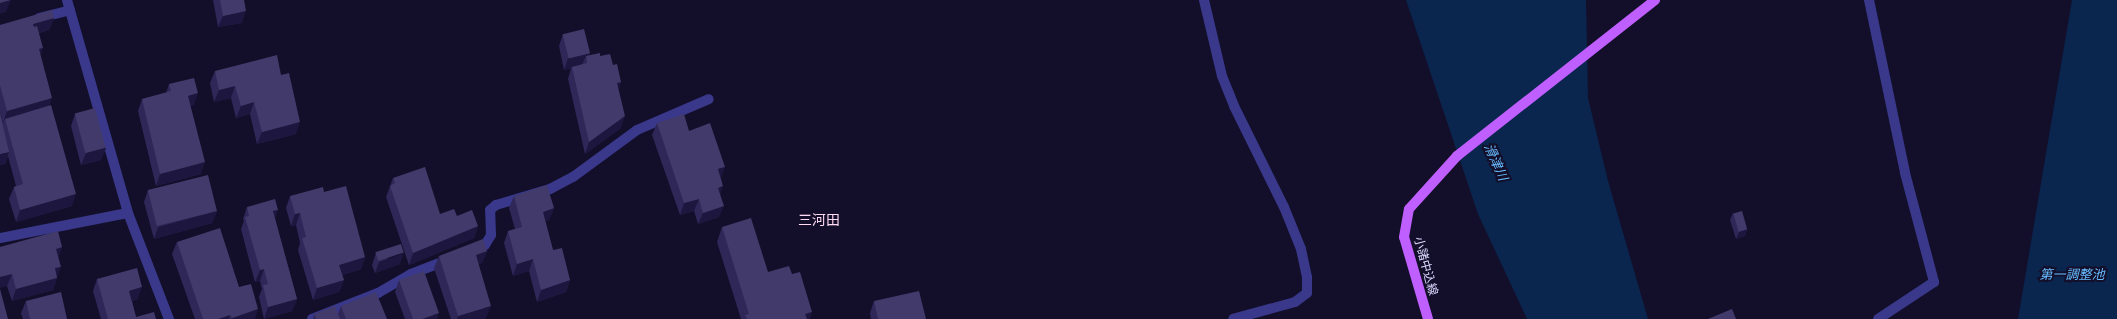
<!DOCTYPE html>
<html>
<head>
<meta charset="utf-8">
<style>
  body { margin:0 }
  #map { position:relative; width:2117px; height:319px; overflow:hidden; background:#130f2a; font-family:Ubuntu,"Noto Sans JP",sans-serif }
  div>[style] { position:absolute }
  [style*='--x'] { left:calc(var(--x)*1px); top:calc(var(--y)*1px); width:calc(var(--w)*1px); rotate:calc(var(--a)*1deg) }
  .water>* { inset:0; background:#0a254e }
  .minor>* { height:10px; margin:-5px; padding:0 5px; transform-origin:5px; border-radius:5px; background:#39388b }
  .major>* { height:10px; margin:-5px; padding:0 5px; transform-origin:5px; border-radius:5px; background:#bf5fff }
  .wall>* { inset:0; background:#302759 }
  .shaded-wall>* { inset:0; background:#1d163e }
  .building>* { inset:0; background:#423a6a; transform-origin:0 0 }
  span { translate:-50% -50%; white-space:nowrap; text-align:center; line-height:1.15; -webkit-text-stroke:4px #130f2a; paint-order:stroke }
  .street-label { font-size:12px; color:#dcd8ff }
  .water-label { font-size:13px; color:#66bcff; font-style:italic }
  .quarter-label { font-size:14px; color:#ffdaf3 }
</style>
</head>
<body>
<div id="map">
  <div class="water">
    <i style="clip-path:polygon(1406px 0,1586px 0,1588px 98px,1608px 181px,1648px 319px,1527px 319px,1478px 214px)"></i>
    <i style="clip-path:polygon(2072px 0,2117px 0,2117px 319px,2018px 319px)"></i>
  </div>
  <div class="minor">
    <i style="--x:67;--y:0;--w:222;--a:74"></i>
    <i style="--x:128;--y:213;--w:114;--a:68.9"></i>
    <i style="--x:1204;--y:0;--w:78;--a:76.7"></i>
    <i style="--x:1222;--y:76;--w:32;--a:68"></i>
    <i style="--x:1234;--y:106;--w:113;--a:63.7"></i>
    <i style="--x:1284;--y:207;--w:45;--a:68"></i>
    <i style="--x:1301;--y:249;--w:29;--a:78"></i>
    <i style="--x:1307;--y:277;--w:16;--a:90"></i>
    <i style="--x:1307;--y:293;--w:15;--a:143"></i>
    <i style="--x:1295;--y:302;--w:64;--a:164.7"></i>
    <i style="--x:1869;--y:0;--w:177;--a:78.2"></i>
    <i style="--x:1905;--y:173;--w:113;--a:75.1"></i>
    <i style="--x:1934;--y:282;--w:67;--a:146.5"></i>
    <i style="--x:39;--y:18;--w:32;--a:-14"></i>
    <i style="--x:0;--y:238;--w:130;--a:-11.1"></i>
    <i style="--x:473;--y:250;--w:13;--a:-23"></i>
    <i style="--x:485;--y:245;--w:12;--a:-59"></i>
    <i style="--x:491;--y:235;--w:25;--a:-92"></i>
    <i style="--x:490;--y:210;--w:8;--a:-40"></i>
    <i style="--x:496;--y:205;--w:56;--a:-16.5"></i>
    <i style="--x:550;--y:189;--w:26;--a:-28"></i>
    <i style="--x:573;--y:177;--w:79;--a:-36.3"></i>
    <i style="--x:637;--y:130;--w:78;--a:-23.3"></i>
    <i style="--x:312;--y:319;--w:71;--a:-21.5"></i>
    <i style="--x:378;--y:293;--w:38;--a:-30"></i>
    <i style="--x:411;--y:274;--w:39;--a:-21"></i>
  </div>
  <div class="major">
    <i style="--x:1428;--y:319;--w:85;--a:-106.3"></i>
    <i style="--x:1404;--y:237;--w:28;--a:-80"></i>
    <i style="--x:1409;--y:209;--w:72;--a:-47.8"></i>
    <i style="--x:1457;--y:156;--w:252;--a:-38.2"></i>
  </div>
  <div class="wall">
    <i style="clip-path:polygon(213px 0,244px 0,242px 23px,218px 27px)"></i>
    <i style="clip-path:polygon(54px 18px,49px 30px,39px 33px,40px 55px,49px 106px,72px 206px,16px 222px,9px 199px,14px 187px,16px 186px,8px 156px,5px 164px,0 165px,0 113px,3px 124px,3px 123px,0 112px,0 25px)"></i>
    <i style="clip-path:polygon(563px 34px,589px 55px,600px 56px,613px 65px,621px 82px,618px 89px,621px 128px,585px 154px,568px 79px,571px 68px,564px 70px,559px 46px)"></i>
    <i style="clip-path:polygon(215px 71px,281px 75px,296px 134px,257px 144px,250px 114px,236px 118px,231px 98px,214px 102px,210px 83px)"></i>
    <i style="clip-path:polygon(169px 84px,194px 105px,190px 106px,201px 174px,156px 186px,138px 111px,142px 99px,166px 93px)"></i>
    <i style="clip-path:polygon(75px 114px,106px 148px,101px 160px,81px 165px,71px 126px)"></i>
    <i style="clip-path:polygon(657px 123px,689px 131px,721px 179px,719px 217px,698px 224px,694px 211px,680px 215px,652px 135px)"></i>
    <i style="clip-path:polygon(393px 178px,440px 214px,457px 216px,478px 226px,474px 238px,409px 265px,386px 197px)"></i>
    <i style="clip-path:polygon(148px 190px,217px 211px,212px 223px,154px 239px,144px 202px)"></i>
    <i style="clip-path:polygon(324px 192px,365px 257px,361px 269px,342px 275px,344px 280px,339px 292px,313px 300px,298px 250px,300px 243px,296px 225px,291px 226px,286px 208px,290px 196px)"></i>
    <i style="clip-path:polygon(514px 196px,554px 208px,549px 220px,545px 221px,553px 250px,570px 280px,566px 292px,537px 302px,529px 271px,513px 276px,504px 243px,508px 231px,515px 229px,509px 208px)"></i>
    <i style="clip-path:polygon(247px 207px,275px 219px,297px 299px,292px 311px,264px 319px,259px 297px,262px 289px,260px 281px,255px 282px,241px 229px,244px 221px,243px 219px)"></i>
    <i style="clip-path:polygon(1733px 213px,1747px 229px,1745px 236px,1736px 239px,1730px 220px)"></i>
    <i style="clip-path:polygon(722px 227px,768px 272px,792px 274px,810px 319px,741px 319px,717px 242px)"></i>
    <i style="clip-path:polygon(177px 242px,239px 287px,255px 319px,195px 319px,172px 254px)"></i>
    <i style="clip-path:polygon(0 247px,62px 247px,58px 258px,57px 278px,53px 290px,12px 301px,7px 286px)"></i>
    <i style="clip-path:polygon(487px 251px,482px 263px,478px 264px,486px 318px,482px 319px,451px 319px,434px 268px,439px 256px)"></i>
    <i style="clip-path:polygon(376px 253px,400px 264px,375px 273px,372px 265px)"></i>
    <i style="clip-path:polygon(97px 279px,138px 299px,132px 301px,136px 317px,156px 319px,101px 319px,93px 291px)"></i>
    <i style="clip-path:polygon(399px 280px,437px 319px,405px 319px,395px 292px)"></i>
    <i style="clip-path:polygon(26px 301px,67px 319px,23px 319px,21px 313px)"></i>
    <i style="clip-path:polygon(874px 301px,926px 319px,871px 319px,870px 313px)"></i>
    <i style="clip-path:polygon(341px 306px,387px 319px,313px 319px,314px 314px,338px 314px)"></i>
  </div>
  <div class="shaded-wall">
    <i style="clip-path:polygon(11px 0,6px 12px,0 14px,0 3px)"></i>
    <i style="clip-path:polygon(246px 11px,242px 23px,218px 27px,223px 16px)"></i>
    <i style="clip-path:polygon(54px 18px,49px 30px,29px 35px,33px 24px)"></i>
    <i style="clip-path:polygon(43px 48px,39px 60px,39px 49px)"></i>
    <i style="clip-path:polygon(590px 53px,587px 62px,586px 56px,582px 65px,572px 67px,571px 68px,564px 70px,568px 58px)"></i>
    <i style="clip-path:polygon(621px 82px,617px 94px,617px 83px)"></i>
    <i style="clip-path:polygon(235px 86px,231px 98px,214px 102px,219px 90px)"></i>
    <i style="clip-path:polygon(198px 93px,194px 105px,184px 108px,188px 96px)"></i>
    <i style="clip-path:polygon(52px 98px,48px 110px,5px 119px,3px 123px,7px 111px)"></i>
    <i style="clip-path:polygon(254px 102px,250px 114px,236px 118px,241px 106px)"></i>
    <i style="clip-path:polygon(625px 116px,621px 128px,585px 154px,589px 142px)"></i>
    <i style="clip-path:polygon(300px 122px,296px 134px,257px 144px,262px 132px)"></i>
    <i style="clip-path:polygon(106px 148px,101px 160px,81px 165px,86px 153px)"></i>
    <i style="clip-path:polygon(9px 152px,5px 164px,0 165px,0 154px)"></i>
    <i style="clip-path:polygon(205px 162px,201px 174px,156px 186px,160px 174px)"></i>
    <i style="clip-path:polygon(725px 167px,721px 179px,718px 169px)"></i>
    <i style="clip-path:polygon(723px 186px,719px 198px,718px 188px)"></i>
    <i style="clip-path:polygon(76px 194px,72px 206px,16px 222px,20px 210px)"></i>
    <i style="clip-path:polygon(699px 199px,694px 211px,680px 215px,684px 203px)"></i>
    <i style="clip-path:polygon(724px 206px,719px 217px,698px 224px,703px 213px)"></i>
    <i style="clip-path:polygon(554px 208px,549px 220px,538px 224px,543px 212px)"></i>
    <i style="clip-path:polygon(278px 210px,274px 222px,273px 211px)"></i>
    <i style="clip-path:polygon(217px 211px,212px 223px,154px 239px,158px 227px)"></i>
    <i style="clip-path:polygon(300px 213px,296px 225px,291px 226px,295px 214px)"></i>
    <i style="clip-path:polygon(478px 226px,474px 238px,409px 265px,413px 253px)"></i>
    <i style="clip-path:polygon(1747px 229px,1745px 236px,1736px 239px,1739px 232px)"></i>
    <i style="clip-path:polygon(62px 247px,58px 259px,56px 249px)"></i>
    <i style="clip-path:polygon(487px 251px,482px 263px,471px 267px,476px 255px)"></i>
    <i style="clip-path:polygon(404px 253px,400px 264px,375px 273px,379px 262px)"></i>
    <i style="clip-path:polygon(365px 257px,361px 269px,335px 277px,339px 265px)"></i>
    <i style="clip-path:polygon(533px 259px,529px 271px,513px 276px,517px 264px)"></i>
    <i style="clip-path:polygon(61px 267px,53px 290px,12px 301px,16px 289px,55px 268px)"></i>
    <i style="clip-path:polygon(264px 269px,260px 281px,255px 282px,260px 270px)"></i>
    <i style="clip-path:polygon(12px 274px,7px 286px,0 288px,0 277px)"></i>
    <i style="clip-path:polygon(344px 280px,339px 292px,313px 300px,317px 288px)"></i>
    <i style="clip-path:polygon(570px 280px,566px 292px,537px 302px,541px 290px)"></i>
    <i style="clip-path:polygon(142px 287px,138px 299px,125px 303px,129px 291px)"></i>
    <i style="clip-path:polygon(297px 299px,292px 311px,264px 319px,268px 307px)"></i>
    <i style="clip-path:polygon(491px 306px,486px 318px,482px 319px,457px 319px,458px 316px)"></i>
    <i style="clip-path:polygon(258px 309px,255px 319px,231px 319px,232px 318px)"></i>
    <i style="clip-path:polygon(812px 312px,810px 319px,803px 319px,805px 314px)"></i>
    <i style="clip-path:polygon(439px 313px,437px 319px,422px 319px)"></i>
    <i style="clip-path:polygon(230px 315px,229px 319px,218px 319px)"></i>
  </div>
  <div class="building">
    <i style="clip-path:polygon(0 0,11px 0,0 3px)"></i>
    <i style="clip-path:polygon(220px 0,244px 0,246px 11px,223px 16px)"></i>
    <i style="clip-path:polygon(52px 10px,54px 18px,33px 24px,34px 27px,37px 26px,43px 48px,39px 49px,52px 98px,7px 111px,0 85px,0 25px)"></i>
    <i style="left:584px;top:29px;width:25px;height:22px;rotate:76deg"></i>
    <i style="clip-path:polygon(600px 53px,600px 56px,610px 54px,613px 65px,617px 64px,621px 82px,617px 83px,625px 116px,589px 142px,572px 67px,587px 63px,586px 56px)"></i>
    <i style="clip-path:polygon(277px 55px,281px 75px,289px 73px,300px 122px,262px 132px,254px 102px,241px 106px,235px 86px,219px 90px,215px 71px)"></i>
    <i style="clip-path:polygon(194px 78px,198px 93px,188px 96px,205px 162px,160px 174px,142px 99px,171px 91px,169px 84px)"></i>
    <i style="clip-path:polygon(51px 105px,76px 194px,20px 210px,14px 187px,23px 184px,5px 119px)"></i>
    <i style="left:95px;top:108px;width:41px;height:21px;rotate:75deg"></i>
    <i style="clip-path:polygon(0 113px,9px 152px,0 154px)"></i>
    <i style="clip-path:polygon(684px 114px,689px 131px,710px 123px,725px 167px,718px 169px,723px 186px,718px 188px,724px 206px,703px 213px,699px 199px,684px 203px,657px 123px)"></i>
    <i style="clip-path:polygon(425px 167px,440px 214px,454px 209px,457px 216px,472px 210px,478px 226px,413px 253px,390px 186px,395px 183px,393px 178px)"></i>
    <i style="left:208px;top:175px;width:37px;height:62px;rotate:76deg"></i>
    <i style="clip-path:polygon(547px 185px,554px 208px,543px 212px,553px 250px,562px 248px,570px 280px,541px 290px,533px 259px,517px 264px,508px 231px,522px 227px,514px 196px)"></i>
    <i style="clip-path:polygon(346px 186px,365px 257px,339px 265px,344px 280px,317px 288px,302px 238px,306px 237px,300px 213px,295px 214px,290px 196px,323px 187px,324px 192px)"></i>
    <i style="clip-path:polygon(275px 199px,278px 210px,273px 211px,297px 299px,268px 307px,263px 285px,268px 284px,264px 269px,260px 270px,245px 217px,249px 216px,247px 207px)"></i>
    <i style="left:1742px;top:211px;width:19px;height:9px;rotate:74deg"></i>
    <i style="clip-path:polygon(751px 218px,768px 272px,789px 266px,792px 274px,800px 272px,812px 312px,805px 314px,807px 319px,747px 319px,745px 315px,749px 314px,722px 227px)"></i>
    <i style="clip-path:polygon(220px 228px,239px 287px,251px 284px,258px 309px,232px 318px,230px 315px,218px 319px,203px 319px,177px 242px)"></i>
    <i style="clip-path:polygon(58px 231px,62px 247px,56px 249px,61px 267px,55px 268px,57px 278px,16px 289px,12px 274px,0 277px,0 247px)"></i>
    <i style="clip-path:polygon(483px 239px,487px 251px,476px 255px,491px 306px,458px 316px,439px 256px)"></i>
    <i style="left:401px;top:244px;width:9px;height:27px;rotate:72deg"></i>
    <i style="clip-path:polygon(137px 268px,142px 287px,129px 291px,136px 317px,154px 312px,156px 319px,108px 319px,97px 279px)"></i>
    <i style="clip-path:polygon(424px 271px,439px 313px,422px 319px,413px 319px,399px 280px)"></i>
    <i style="clip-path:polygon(0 289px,8px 319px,0 319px)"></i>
    <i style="clip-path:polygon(919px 291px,926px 319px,878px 319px,874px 301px)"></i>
    <i style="clip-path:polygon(61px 292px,67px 319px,30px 319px,26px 301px)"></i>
    <i style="clip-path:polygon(376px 292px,387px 319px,346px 319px,341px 306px)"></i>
    <i style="clip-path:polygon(335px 306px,340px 319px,316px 319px,314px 314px)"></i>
    <i style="clip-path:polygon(1732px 309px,1736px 319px,1708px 319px)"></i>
  </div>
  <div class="street-label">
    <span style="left:1426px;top:266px;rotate:75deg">小諸中込線</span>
  </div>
  <div class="water-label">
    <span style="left:1496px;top:162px;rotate:66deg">滑津川</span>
    <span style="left:2072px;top:274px">第一調整池</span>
  </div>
  <div class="quarter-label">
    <span style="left:819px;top:220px">三河田</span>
  </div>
</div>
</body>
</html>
